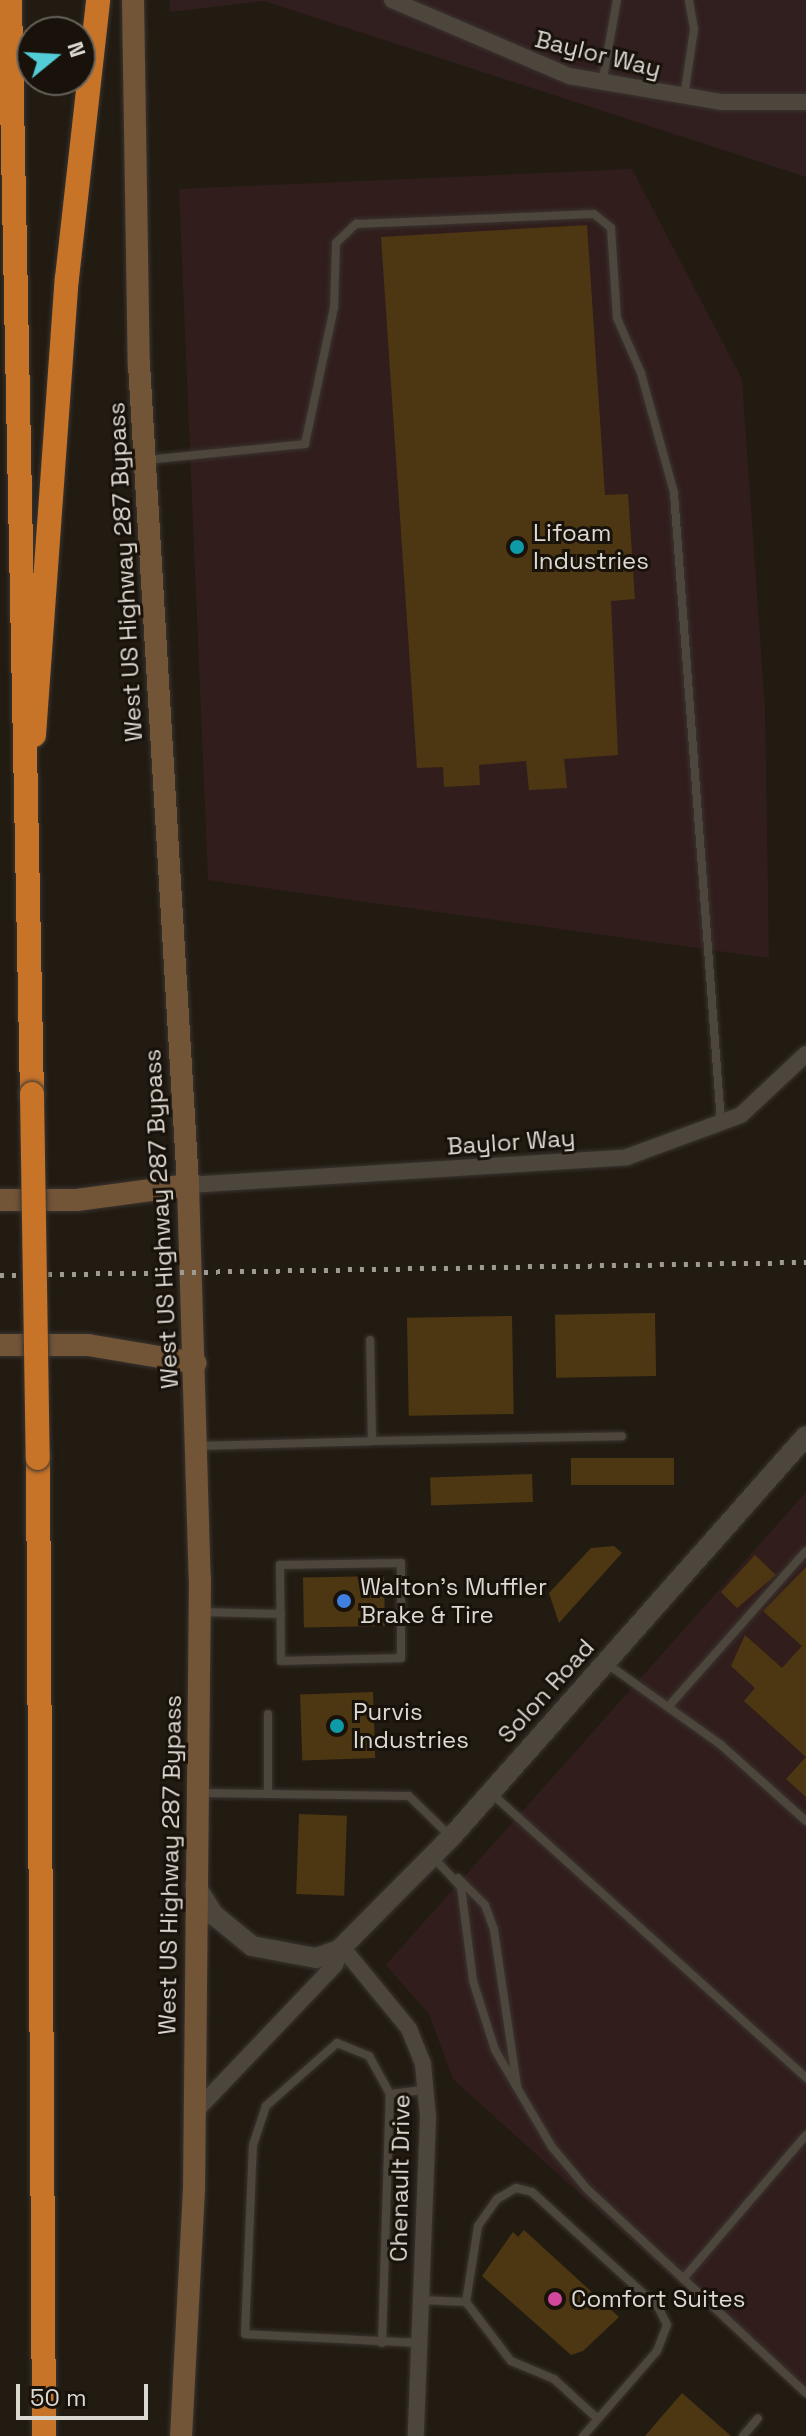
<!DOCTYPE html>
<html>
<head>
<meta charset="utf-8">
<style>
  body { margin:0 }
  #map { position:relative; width:806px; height:2436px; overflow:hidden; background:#221b12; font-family:"Space Grotesk",sans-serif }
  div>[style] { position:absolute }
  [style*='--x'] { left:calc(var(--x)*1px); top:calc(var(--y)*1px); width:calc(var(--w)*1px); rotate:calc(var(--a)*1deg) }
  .industrial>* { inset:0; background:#311e1c }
  .medical>* { inset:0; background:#311e1e }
  .building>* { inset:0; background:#4d3712; transform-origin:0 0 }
  .roads { filter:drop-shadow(0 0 2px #393430) drop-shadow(0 0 2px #393430) }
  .service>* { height:8px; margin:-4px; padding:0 4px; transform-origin:4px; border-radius:4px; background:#4d463c }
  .minor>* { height:16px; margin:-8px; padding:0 8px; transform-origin:8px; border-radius:8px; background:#4d463c }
  .tertiary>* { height:20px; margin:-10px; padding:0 10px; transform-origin:10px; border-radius:10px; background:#4d463c }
  .secondary>* { height:22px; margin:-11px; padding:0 11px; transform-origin:11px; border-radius:11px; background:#725436 }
  .motorway>* { height:24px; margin:-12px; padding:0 12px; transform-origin:12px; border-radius:12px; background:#c77429 }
  .rail>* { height:5px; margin-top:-2.5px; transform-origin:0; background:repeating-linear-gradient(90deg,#9f9a93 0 4px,transparent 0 12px) }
  .bridges { filter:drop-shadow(0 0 2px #393430) drop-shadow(0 0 2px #393430) }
  .motorway-bridge>* { height:24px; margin:-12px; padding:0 12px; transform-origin:12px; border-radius:12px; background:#c77429 }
  .dots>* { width:22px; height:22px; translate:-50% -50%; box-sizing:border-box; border:4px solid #18120a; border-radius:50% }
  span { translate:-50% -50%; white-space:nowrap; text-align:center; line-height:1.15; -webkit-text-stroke:6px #18120a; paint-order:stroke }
  .street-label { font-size:24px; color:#dcd8d2 }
  .poi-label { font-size:24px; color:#dcd8d2 }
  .left { translate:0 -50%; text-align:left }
  .north { position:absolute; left:16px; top:16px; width:80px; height:80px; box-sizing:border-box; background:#18120a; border:2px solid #66615a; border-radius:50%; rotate:72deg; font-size:22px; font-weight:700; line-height:32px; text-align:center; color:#dcd8d2 }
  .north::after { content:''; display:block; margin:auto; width:28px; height:36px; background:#52ccd6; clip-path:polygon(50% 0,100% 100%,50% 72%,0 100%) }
  .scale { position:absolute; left:16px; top:2384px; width:132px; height:36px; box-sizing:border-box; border:4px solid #dcd8d2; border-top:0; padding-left:10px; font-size:24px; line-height:28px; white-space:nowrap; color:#dcd8d2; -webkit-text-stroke:6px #18120a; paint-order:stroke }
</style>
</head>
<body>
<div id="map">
  <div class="industrial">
    <i style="clip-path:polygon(632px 169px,742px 379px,765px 709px,769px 958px,208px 880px,179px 189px)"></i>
    <i style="clip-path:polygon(806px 1492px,806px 2399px,453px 2079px,429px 2014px,386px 1965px)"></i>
  </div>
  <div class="medical">
    <i style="clip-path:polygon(170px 0,806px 0,806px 177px,264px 1px,170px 12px)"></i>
  </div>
  <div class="building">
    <i style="clip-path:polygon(587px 225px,605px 495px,628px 494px,635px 599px,611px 601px,618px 755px,564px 759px,567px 788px,529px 790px,526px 761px,479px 765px,480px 785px,444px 787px,443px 767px,417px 768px,381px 237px)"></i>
    <i style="left:655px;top:1313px;width:63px;height:100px;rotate:89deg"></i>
    <i style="left:512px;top:1316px;width:98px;height:105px;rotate:89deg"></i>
    <i style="left:674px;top:1458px;width:27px;height:103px;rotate:90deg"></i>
    <i style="left:532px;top:1474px;width:28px;height:102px;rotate:88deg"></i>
    <i style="clip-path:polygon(614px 1546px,622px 1553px,559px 1623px,549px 1593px,591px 1548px)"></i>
    <i style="clip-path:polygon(755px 1555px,776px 1575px,737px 1608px,721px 1592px)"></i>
    <i style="clip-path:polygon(806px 1567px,806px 1797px,786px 1779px,806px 1757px,744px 1701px,755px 1688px,731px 1666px,745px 1635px,782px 1668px,802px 1646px,763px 1611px)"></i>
    <i style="left:384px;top:1576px;width:50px;height:81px;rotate:89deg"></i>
    <i style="left:373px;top:1692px;width:66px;height:73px;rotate:88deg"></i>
    <i style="left:299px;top:1814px;width:48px;height:80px;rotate:2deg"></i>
    <i style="clip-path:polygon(524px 2230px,619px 2317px,583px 2351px,571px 2355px,482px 2276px,513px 2232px,518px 2237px)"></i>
    <i style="clip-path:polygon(682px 2393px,731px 2436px,645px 2436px)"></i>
  </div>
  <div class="roads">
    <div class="service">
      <i style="--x:602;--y:84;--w:85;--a:-79.9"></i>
      <i style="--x:684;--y:97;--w:69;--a:-81.6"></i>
      <i style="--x:694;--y:29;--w:29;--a:-100"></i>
      <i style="--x:145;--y:460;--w:161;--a:-5.7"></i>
      <i style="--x:305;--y:444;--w:140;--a:-78"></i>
      <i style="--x:334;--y:307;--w:64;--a:-88.2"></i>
      <i style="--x:336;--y:243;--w:28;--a:-44"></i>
      <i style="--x:356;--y:224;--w:238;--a:-2.4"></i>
      <i style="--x:594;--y:214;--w:22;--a:39"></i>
      <i style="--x:611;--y:228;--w:90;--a:86.2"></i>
      <i style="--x:617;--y:318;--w:60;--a:66.4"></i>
      <i style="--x:641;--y:373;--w:124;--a:74.6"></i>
      <i style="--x:674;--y:493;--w:632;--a:85.73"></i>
      <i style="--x:372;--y:1441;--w:250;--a:-1.1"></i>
      <i style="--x:198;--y:1446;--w:174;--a:-1.6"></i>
      <i style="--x:372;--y:1441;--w:101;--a:-91.1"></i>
      <i style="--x:401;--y:1563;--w:95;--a:90"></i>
      <i style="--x:401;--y:1658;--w:120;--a:178.6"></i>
      <i style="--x:281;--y:1661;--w:96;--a:-90.6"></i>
      <i style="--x:280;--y:1565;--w:121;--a:-0.9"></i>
      <i style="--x:202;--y:1612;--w:79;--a:1.5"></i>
      <i style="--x:606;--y:1663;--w:140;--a:35.4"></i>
      <i style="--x:720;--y:1744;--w:115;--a:41.8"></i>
      <i style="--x:668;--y:1707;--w:208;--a:-48.5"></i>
      <i style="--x:268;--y:1714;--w:79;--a:90"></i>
      <i style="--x:201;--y:1793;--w:208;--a:0.8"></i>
      <i style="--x:409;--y:1796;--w:57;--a:44.3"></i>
      <i style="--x:491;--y:1793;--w:425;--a:42.1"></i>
      <i style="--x:433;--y:1857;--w:41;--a:47"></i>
      <i style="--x:461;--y:1887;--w:95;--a:82.7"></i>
      <i style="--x:473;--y:1981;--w:72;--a:72.3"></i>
      <i style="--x:495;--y:2050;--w:113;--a:59.6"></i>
      <i style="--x:552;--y:2147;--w:55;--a:50.2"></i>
      <i style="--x:587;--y:2189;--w:299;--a:43"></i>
      <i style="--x:458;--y:1878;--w:38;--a:45"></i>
      <i style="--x:485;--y:1905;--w:27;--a:70"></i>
      <i style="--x:494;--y:1930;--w:158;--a:81.6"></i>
      <i style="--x:683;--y:2279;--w:189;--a:-49.5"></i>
      <i style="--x:422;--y:2300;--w:44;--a:2.6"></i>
      <i style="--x:466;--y:2302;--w:77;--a:-81"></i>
      <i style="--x:478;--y:2226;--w:33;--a:-55"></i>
      <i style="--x:497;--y:2199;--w:22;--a:-30"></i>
      <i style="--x:516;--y:2188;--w:16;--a:14"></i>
      <i style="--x:532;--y:2192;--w:171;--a:42.4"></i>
      <i style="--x:658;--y:2307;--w:20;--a:63"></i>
      <i style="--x:667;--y:2325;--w:28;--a:111"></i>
      <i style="--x:657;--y:2351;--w:113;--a:131"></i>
      <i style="--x:466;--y:2302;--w:74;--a:52.7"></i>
      <i style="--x:511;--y:2361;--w:47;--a:22.7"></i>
      <i style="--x:554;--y:2379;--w:59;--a:42.3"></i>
      <i style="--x:382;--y:2343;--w:249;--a:-88.2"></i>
      <i style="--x:420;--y:2343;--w:175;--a:-177.1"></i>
      <i style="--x:245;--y:2334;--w:189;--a:-87.6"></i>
      <i style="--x:253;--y:2145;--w:41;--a:-71.6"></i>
      <i style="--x:266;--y:2106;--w:95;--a:-41.6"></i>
      <i style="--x:337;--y:2043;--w:35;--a:22"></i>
      <i style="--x:369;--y:2056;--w:43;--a:61.1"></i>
      <i style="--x:390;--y:2094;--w:35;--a:-7"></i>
      <i style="--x:743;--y:2436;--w:23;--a:-50"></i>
    </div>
    <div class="minor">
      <i style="--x:392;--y:0;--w:193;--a:23.2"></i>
      <i style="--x:569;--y:76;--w:154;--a:9.7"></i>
      <i style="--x:721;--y:102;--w:85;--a:0"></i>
      <i style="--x:188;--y:1185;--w:440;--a:-3.6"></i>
      <i style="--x:627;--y:1157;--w:121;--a:-20.2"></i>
      <i style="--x:741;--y:1115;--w:89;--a:-43.2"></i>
      <i style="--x:342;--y:1947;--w:106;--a:50.7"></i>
      <i style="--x:409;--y:2029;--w:38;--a:68"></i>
      <i style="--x:423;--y:2064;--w:53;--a:84.6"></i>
      <i style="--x:428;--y:2117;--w:319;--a:92.2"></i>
      <i style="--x:194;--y:2113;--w:204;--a:-46.4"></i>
      <i style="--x:335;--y:1965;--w:19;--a:-69"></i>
    </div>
    <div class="tertiary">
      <i style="--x:195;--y:1885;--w:36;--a:58"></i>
      <i style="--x:214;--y:1915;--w:49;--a:39.2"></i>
      <i style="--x:252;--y:1946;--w:65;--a:10.6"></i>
      <i style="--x:316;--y:1958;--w:24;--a:-19"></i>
      <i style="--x:339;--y:1950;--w:163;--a:-45.2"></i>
      <i style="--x:454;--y:1834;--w:531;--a:-48.51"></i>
    </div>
    <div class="secondary">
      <i style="--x:133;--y:0;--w:364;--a:89.1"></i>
      <i style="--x:139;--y:364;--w:822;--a:86.58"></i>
      <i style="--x:188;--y:1185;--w:394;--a:88.3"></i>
      <i style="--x:200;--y:1579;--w:610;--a:90.56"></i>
      <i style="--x:194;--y:2189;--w:247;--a:93"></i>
      <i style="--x:0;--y:1200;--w:77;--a:0"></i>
      <i style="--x:77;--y:1200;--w:112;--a:-7.7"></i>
      <i style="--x:0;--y:1345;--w:88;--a:0"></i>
      <i style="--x:88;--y:1345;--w:109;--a:9.5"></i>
    </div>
    <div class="motorway">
      <i style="--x:10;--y:0;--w:1094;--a:88.85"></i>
      <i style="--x:34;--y:735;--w:458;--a:-85.9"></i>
      <i style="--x:67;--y:278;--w:280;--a:-83.6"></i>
      <i style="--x:38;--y:1458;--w:978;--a:89.65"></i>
    </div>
  </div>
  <div class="rail">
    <i style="--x:0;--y:1275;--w:806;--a:-0.92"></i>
  </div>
  <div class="bridges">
    <div class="motorway-bridge">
      <i style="--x:32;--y:1094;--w:364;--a:89.1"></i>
    </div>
  </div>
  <div class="dots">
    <i style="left:517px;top:547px;background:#0f9aa8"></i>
    <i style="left:344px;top:1601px;background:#3f7fe0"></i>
    <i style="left:337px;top:1726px;background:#0f9aa8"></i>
    <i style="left:555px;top:2299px;background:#d1479c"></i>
  </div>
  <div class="street-label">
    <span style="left:598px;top:54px;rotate:14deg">Baylor Way</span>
    <span style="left:125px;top:572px;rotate:-93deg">West US Highway 287 Bypass</span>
    <span style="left:511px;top:1142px;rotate:-4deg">Baylor Way</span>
    <span style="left:161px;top:1219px;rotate:-93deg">West US Highway 287 Bypass</span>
    <span style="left:546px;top:1691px;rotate:-48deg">Solon Road</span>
    <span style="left:170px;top:1865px;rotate:-89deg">West US Highway 287 Bypass</span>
    <span style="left:400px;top:2178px;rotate:-89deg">Chenault Drive</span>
  </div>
  <div class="poi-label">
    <span class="left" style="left:533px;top:547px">Lifoam<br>Industries</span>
    <span class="left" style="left:360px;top:1601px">Walton's Muffler<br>Brake &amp; Tire</span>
    <span class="left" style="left:353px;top:1726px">Purvis<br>Industries</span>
    <span class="left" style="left:571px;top:2299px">Comfort Suites</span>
  </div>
  <div class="north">N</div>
  <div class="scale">50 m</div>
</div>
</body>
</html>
